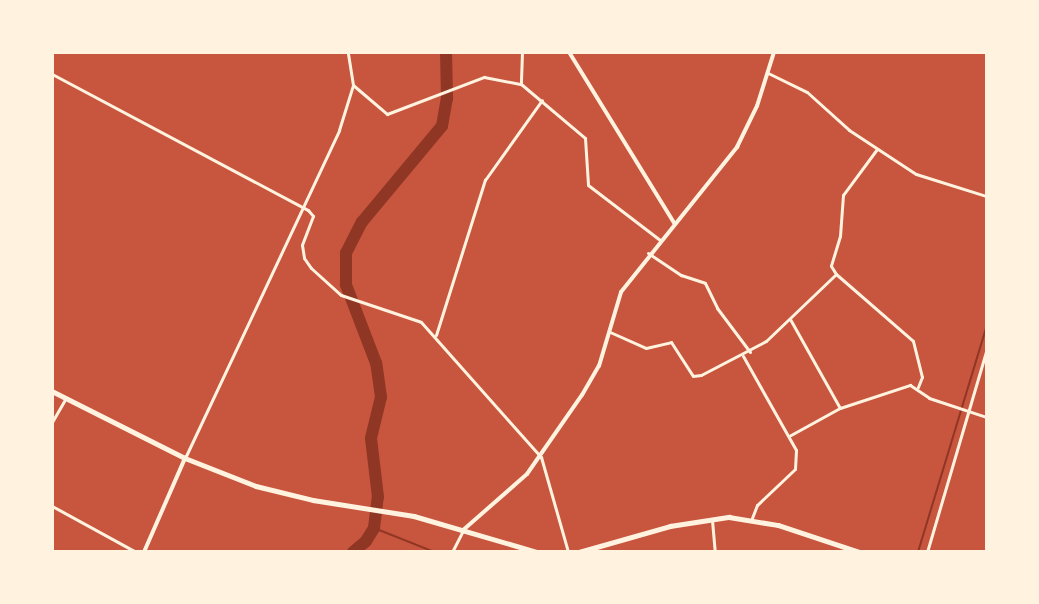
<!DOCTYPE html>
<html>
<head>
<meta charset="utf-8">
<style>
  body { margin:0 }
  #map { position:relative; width:1039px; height:604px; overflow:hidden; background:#c8553d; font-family:Poppins,sans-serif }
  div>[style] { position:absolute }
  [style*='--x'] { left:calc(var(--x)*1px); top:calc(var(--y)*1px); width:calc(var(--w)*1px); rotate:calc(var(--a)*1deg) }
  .stream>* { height:2px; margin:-1px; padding:0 1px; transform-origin:1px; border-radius:1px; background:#8f3625 }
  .river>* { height:12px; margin:-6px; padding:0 6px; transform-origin:6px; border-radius:6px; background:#8f3625 }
  .minor>* { height:3px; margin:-1.5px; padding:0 1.5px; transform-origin:1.5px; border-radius:1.5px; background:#fff3e0 }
  .tertiary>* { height:4px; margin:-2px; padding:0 2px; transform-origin:2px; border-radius:2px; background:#fff3e0 }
  .primary>* { height:4.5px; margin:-2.25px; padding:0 2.25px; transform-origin:2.25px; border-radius:2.25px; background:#fff3e0 }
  span { translate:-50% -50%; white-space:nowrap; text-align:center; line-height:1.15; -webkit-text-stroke:6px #fff3e0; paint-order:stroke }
  .frame { position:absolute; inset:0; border:54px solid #fff3e0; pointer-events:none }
</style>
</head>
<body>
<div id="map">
  <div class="stream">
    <i style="--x:374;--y:528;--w:62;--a:21.6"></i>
    <i style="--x:918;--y:552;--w:234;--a:-73.1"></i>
  </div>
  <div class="river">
    <i style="--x:353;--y:552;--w:17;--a:-40"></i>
    <i style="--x:366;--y:541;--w:15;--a:-58"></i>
    <i style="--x:374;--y:528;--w:31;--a:-83"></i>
    <i style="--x:378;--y:497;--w:59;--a:-96.8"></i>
    <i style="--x:371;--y:438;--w:42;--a:-76.3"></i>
    <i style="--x:381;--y:397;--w:34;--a:-98"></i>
    <i style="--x:376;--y:363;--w:84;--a:-111"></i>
    <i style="--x:346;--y:285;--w:32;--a:-90"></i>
    <i style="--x:346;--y:253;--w:35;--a:-63"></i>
    <i style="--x:362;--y:222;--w:125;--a:-50.2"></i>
    <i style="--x:442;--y:126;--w:27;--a:-80"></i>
    <i style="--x:447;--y:99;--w:47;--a:-91.2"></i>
  </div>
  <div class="minor">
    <i style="--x:522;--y:52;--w:32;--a:92"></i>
    <i style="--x:521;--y:84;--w:84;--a:40.2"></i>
    <i style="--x:585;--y:138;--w:47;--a:86.3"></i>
    <i style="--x:588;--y:185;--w:91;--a:37.4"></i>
    <i style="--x:768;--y:73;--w:43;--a:26"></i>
    <i style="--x:807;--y:92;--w:57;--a:42.1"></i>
    <i style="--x:849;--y:130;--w:80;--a:33.3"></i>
    <i style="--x:916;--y:174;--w:73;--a:17.4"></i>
    <i style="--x:52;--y:74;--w:290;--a:28"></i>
    <i style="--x:308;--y:210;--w:8;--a:50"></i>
    <i style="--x:313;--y:216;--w:31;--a:111"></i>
    <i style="--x:302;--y:245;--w:13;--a:81"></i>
    <i style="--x:304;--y:258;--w:12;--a:55"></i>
    <i style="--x:311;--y:268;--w:40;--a:42"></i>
    <i style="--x:341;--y:295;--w:84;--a:18.6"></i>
    <i style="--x:421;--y:322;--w:181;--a:48.4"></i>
    <i style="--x:541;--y:457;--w:99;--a:74.1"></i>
    <i style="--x:353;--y:85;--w:45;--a:40.5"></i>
    <i style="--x:387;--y:114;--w:104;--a:-20.9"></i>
    <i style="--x:484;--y:77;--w:38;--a:11"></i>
    <i style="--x:877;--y:149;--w:57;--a:126.5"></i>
    <i style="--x:843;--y:195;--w:41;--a:94.2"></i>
    <i style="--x:840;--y:236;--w:31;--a:107"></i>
    <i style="--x:831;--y:266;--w:9;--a:58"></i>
    <i style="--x:836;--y:274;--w:102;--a:41"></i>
    <i style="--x:913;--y:341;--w:37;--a:76"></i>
    <i style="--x:922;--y:377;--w:11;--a:112"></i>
    <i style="--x:648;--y:253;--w:40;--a:34"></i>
    <i style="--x:681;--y:275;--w:25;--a:18"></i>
    <i style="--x:705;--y:283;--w:28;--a:64"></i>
    <i style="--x:717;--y:308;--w:55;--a:53.1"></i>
    <i style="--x:790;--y:319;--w:102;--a:60.7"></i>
    <i style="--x:610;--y:332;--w:39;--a:24"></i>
    <i style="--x:646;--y:348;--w:26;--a:-13"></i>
    <i style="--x:671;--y:342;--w:40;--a:57.1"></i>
    <i style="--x:693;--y:376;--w:8;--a:-7"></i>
    <i style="--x:701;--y:375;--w:73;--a:-27.6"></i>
    <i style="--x:766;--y:341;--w:97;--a:-43.7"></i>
    <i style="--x:436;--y:335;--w:163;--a:-72.5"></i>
    <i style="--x:485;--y:180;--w:98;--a:-54.5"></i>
    <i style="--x:743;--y:356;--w:108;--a:60.6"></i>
    <i style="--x:796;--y:450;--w:19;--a:93"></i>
    <i style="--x:795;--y:469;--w:52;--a:136.5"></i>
    <i style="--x:757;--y:505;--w:14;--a:111"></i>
    <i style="--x:52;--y:422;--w:28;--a:-60"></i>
    <i style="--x:789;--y:436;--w:58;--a:-28.8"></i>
    <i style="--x:840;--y:408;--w:74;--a:-18.2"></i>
    <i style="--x:910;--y:385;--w:23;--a:34"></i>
    <i style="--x:929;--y:398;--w:60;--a:18.4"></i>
    <i style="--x:185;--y:458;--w:362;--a:-64.8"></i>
    <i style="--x:339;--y:130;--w:47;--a:-72.7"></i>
    <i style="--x:353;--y:85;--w:33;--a:-99"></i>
    <i style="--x:52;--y:506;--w:96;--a:28.7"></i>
    <i style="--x:712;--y:520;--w:32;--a:85"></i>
    <i style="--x:452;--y:552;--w:22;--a:-63"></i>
    <i style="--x:927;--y:552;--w:209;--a:-73.6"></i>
  </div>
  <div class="tertiary">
    <i style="--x:569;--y:52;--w:201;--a:58.4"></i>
    <i style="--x:462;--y:531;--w:86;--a:-41.2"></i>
    <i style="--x:527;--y:474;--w:96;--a:-55.2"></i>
    <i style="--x:582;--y:395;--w:34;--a:-60"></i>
    <i style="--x:599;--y:366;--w:77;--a:-73.4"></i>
    <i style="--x:621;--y:292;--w:186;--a:-51.3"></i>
    <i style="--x:737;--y:147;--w:46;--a:-64"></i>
    <i style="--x:757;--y:106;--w:57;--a:-72.5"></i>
    <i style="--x:144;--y:552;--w:103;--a:-66.4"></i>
  </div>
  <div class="primary">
    <i style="--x:52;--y:391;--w:149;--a:26.7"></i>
    <i style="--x:185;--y:458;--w:76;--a:21.5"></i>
    <i style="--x:256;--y:486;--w:59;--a:13.8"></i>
    <i style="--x:313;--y:500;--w:102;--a:9"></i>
    <i style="--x:414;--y:516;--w:128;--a:16.3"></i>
    <i style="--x:579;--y:552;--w:95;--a:-15.9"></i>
    <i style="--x:670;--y:526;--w:60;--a:-8.7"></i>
    <i style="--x:729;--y:517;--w:50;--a:9.3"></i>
    <i style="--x:778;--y:525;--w:85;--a:18.4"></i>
  </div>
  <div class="frame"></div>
</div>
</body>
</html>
